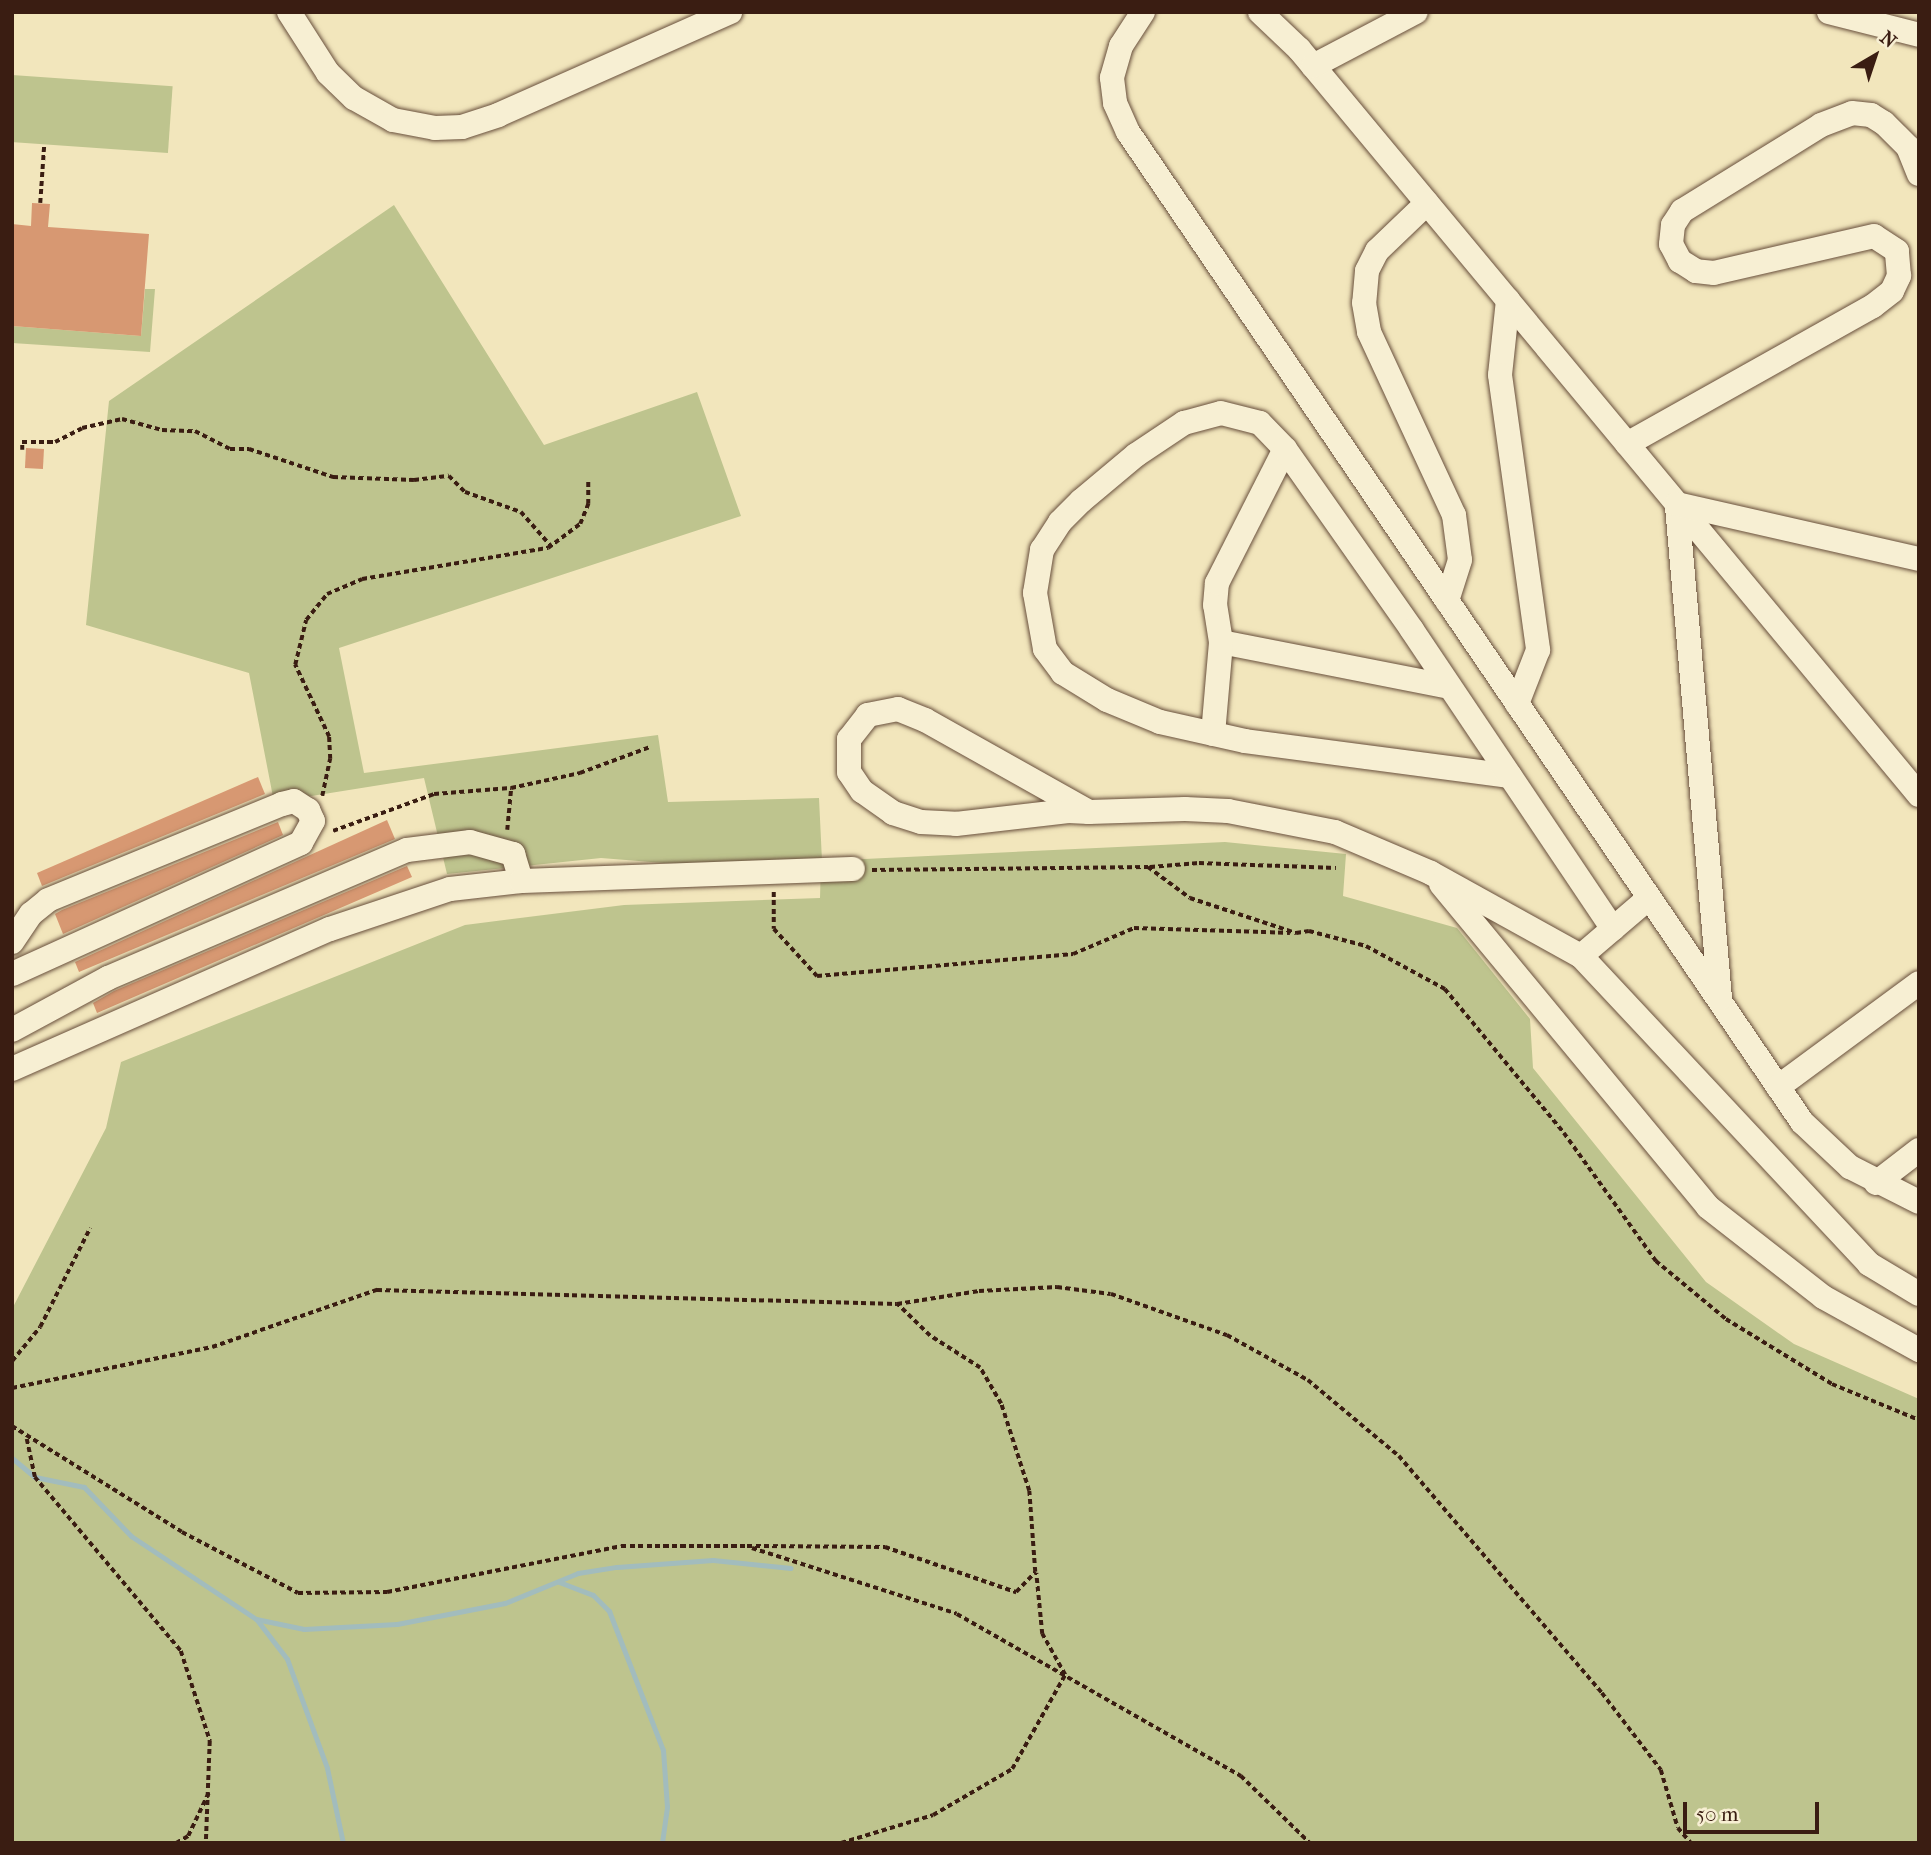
<!DOCTYPE html>
<html>
<head>
<meta charset="utf-8">
<style>
  body { margin:0 }
  #map { position:relative; width:1931px; height:1855px; overflow:hidden; background:#f2e6bc; font-family:"IM FELL French Canon",serif }
  div>[style] { position:absolute }
  [style*='--x'] { left:calc(var(--x)*1px); top:calc(var(--y)*1px); width:calc(var(--w)*1px); rotate:calc(var(--a)*1deg) }
  .green>* { inset:0; background:#bec48e; transform-origin:0 0 }
  .stream>* { height:5px; margin:-2.5px; padding:0 2.5px; transform-origin:2.5px; border-radius:2.5px; background:#a2bcbd }
  .building>* { inset:0; background:#d79872; transform-origin:0 0 }
  .path>* { height:3.5px; margin-top:-1.75px; transform-origin:0; background:repeating-linear-gradient(90deg,#3a1d12 0 5px,transparent 0 8.5px) }
  .roads { filter:drop-shadow(0 0 2px #684f3c) drop-shadow(0 0 2px #684f3c) }
  .minor>* { height:24px; margin:-12px; padding:0 12px; transform-origin:12px; border-radius:12px; background:#f7efd3 }
  span { translate:-50% -50%; white-space:nowrap; text-align:center; line-height:1.15; -webkit-text-stroke:7px #f7efd3; paint-order:stroke }
  .frame { position:absolute; inset:0; border:14px solid #3a1d12; pointer-events:none }
  .north { position:absolute; left:1840px; top:21px; width:70px; height:70px; -webkit-text-stroke:5px #f7efd3; paint-order:stroke; rotate:39deg; font-size:19px; font-weight:700; line-height:28px; text-align:center; color:#3a1d12 }
  .north::after { content:''; display:block; margin:auto; width:24px; height:32px; background:#3a1d12; clip-path:polygon(50% 0,100% 100%,50% 72%,0 100%) }
  .scale { position:absolute; left:1683px; top:1802px; width:136px; height:32px; box-sizing:border-box; border:4px solid #3a1d12; border-top:0; padding-left:9px; font-size:21px; line-height:24px; white-space:nowrap; color:#3a1d12; -webkit-text-stroke:5px #f7efd3; paint-order:stroke }
</style>
</head>
<body>
<div id="map">
  <div class="green">
    <i style="left:12px;top:75px;width:161px;height:67px;rotate:4deg"></i>
    <i style="clip-path:polygon(394px 205px,544px 445px,697px 392px,741px 516px,339px 648px,364px 773px,658px 735px,668px 802px,819px 798px,822px 861px,1225px 842px,1346px 854px,1343px 896px,1457px 928px,1530px 1019px,1533px 1068px,1706px 1282px,1794px 1344px,1919px 1399px,1919px 1843px,12px 1843px,12px 1309px,106px 1128px,121px 1062px,465px 925px,624px 905px,820px 898px,821px 861px,689px 865px,601px 858px,447px 874px,424px 778px,274px 802px,249px 673px,86px 625px,109px 401px)"></i>
    <i style="clip-path:polygon(145px 289px,155px 289px,150px 352px,12px 343px,12px 326px,141px 336px)"></i>
  </div>
  <div class="stream">
    <i style="--x:12;--y:1458;--w:30;--a:40"></i>
    <i style="--x:35;--y:1477;--w:50;--a:11.5"></i>
    <i style="--x:84;--y:1487;--w:68;--a:46.2"></i>
    <i style="--x:131;--y:1536;--w:150;--a:33.6"></i>
    <i style="--x:256;--y:1619;--w:49;--a:11.8"></i>
    <i style="--x:304;--y:1629;--w:93;--a:-3.1"></i>
    <i style="--x:397;--y:1624;--w:110;--a:-11"></i>
    <i style="--x:505;--y:1603;--w:79;--a:-22.3"></i>
    <i style="--x:578;--y:1573;--w:39;--a:-9"></i>
    <i style="--x:617;--y:1567;--w:96;--a:-4.2"></i>
    <i style="--x:713;--y:1560;--w:78;--a:5.9"></i>
    <i style="--x:559;--y:1582;--w:36;--a:21"></i>
    <i style="--x:593;--y:1595;--w:23;--a:45"></i>
    <i style="--x:609;--y:1611;--w:149;--a:68.8"></i>
    <i style="--x:663;--y:1750;--w:57;--a:86"></i>
    <i style="--x:667;--y:1807;--w:36;--a:98"></i>
    <i style="--x:257;--y:1620;--w:49;--a:52.4"></i>
    <i style="--x:287;--y:1659;--w:116;--a:69.8"></i>
    <i style="--x:327;--y:1768;--w:77;--a:78"></i>
  </div>
  <div class="building">
    <i style="clip-path:polygon(32px 203px,50px 204px,48px 227px,149px 234px,141px 336px,12px 326px,12px 224px,31px 226px)"></i>
    <i style="left:26px;top:448px;width:18px;height:20px;rotate:3deg"></i>
    <i style="clip-path:polygon(258px 777px,265px 794px,42px 886px,37px 873px)"></i>
    <i style="clip-path:polygon(387px 820px,395px 839px,79px 972px,75px 962px)"></i>
    <i style="clip-path:polygon(278px 822px,283px 835px,63px 934px,55px 914px,62px 910px)"></i>
    <i style="clip-path:polygon(407px 866px,412px 877px,97px 1013px,93px 1003px,114px 991px)"></i>
  </div>
  <div class="path">
    <i style="--x:40;--y:203;--w:59;--a:-86.1"></i>
    <i style="--x:22;--y:450;--w:8;--a:-90"></i>
    <i style="--x:22;--y:442;--w:33;--a:0"></i>
    <i style="--x:55;--y:442;--w:30;--a:-27"></i>
    <i style="--x:82;--y:428;--w:41;--a:-12.7"></i>
    <i style="--x:122;--y:419;--w:41;--a:15.4"></i>
    <i style="--x:162;--y:430;--w:33;--a:2"></i>
    <i style="--x:195;--y:431;--w:39;--a:27"></i>
    <i style="--x:230;--y:449;--w:19;--a:0"></i>
    <i style="--x:249;--y:449;--w:89;--a:18.4"></i>
    <i style="--x:333;--y:477;--w:81;--a:2.1"></i>
    <i style="--x:414;--y:480;--w:35;--a:-7"></i>
    <i style="--x:449;--y:476;--w:23;--a:45"></i>
    <i style="--x:465;--y:492;--w:59;--a:19.7"></i>
    <i style="--x:521;--y:512;--w:45;--a:48.6"></i>
    <i style="--x:322;--y:796;--w:38;--a:-78"></i>
    <i style="--x:330;--y:759;--w:22;--a:-93"></i>
    <i style="--x:329;--y:737;--w:80;--a:-115.3"></i>
    <i style="--x:295;--y:665;--w:46;--a:-76.3"></i>
    <i style="--x:306;--y:620;--w:33;--a:-51"></i>
    <i style="--x:327;--y:594;--w:38;--a:-23"></i>
    <i style="--x:362;--y:579;--w:189;--a:-9.5"></i>
    <i style="--x:548;--y:548;--w:40;--a:-37"></i>
    <i style="--x:580;--y:524;--w:22;--a:-68"></i>
    <i style="--x:588;--y:504;--w:22;--a:-90"></i>
    <i style="--x:507;--y:830;--w:42;--a:-84.6"></i>
    <i style="--x:333;--y:831;--w:108;--a:-20.1"></i>
    <i style="--x:434;--y:794;--w:77;--a:-4.5"></i>
    <i style="--x:511;--y:788;--w:71;--a:-12.3"></i>
    <i style="--x:580;--y:773;--w:75;--a:-20.4"></i>
    <i style="--x:1150;--y:867;--w:49;--a:-4.7"></i>
    <i style="--x:1199;--y:863;--w:137;--a:2.1"></i>
    <i style="--x:872;--y:870;--w:276;--a:-0.6"></i>
    <i style="--x:1148;--y:867;--w:52;--a:36.4"></i>
    <i style="--x:1190;--y:898;--w:112;--a:18.3"></i>
    <i style="--x:1296;--y:933;--w:13;--a:-9"></i>
    <i style="--x:1309;--y:931;--w:59;--a:14.7"></i>
    <i style="--x:1366;--y:946;--w:90;--a:28.6"></i>
    <i style="--x:1445;--y:989;--w:187;--a:50.4"></i>
    <i style="--x:1564;--y:1133;--w:158;--a:54.3"></i>
    <i style="--x:1656;--y:1261;--w:91;--a:39.6"></i>
    <i style="--x:1726;--y:1319;--w:124;--a:31.5"></i>
    <i style="--x:1832;--y:1384;--w:94;--a:22.5"></i>
    <i style="--x:774;--y:892;--w:37;--a:90"></i>
    <i style="--x:774;--y:929;--w:64;--a:47.5"></i>
    <i style="--x:817;--y:976;--w:257;--a:-4.9"></i>
    <i style="--x:1073;--y:954;--w:66;--a:-23.1"></i>
    <i style="--x:1134;--y:928;--w:156;--a:1.8"></i>
    <i style="--x:12;--y:1361;--w:44;--a:-50.5"></i>
    <i style="--x:40;--y:1327;--w:111;--a:-63.2"></i>
    <i style="--x:12;--y:1388;--w:204;--a:-11.6"></i>
    <i style="--x:212;--y:1347;--w:175;--a:-19.1"></i>
    <i style="--x:377;--y:1290;--w:520;--a:1.54"></i>
    <i style="--x:897;--y:1304;--w:83;--a:-9"></i>
    <i style="--x:979;--y:1291;--w:78;--a:-2.9"></i>
    <i style="--x:1057;--y:1287;--w:54;--a:7.4"></i>
    <i style="--x:1111;--y:1294;--w:123;--a:19.5"></i>
    <i style="--x:1227;--y:1335;--w:93;--a:29.1"></i>
    <i style="--x:1308;--y:1380;--w:119;--a:39.9"></i>
    <i style="--x:1399;--y:1456;--w:312;--a:49.4"></i>
    <i style="--x:1602;--y:1693;--w:97;--a:52.5"></i>
    <i style="--x:1661;--y:1770;--w:60;--a:73.7"></i>
    <i style="--x:1678;--y:1828;--w:20;--a:49"></i>
    <i style="--x:12;--y:1426;--w:200;--a:31.9"></i>
    <i style="--x:182;--y:1532;--w:131;--a:27.7"></i>
    <i style="--x:298;--y:1593;--w:89;--a:-0.6"></i>
    <i style="--x:387;--y:1592;--w:238;--a:-11.1"></i>
    <i style="--x:621;--y:1546;--w:126;--a:0"></i>
    <i style="--x:747;--y:1546;--w:138;--a:0.4"></i>
    <i style="--x:885;--y:1547;--w:139;--a:19"></i>
    <i style="--x:1016;--y:1592;--w:28;--a:-46"></i>
    <i style="--x:1035;--y:1572;--w:81;--a:-94.2"></i>
    <i style="--x:1029;--y:1491;--w:91;--a:-107.8"></i>
    <i style="--x:1001;--y:1404;--w:42;--a:-120.3"></i>
    <i style="--x:980;--y:1368;--w:59;--a:-147.4"></i>
    <i style="--x:930;--y:1336;--w:46;--a:-135.9"></i>
    <i style="--x:27;--y:1439;--w:39;--a:78"></i>
    <i style="--x:35;--y:1477;--w:227;--a:50"></i>
    <i style="--x:181;--y:1651;--w:95;--a:72.1"></i>
    <i style="--x:210;--y:1741;--w:102;--a:92.2"></i>
    <i style="--x:752;--y:1548;--w:215;--a:17.8"></i>
    <i style="--x:957;--y:1614;--w:327;--a:29.7"></i>
    <i style="--x:1241;--y:1776;--w:96;--a:44.2"></i>
    <i style="--x:176;--y:1843;--w:14;--a:-30"></i>
    <i style="--x:188;--y:1836;--w:49;--a:-64.5"></i>
    <i style="--x:841;--y:1843;--w:96;--a:-16.9"></i>
    <i style="--x:933;--y:1815;--w:91;--a:-30.2"></i>
    <i style="--x:1012;--y:1769;--w:108;--a:-60.6"></i>
    <i style="--x:1065;--y:1675;--w:47;--a:-119.3"></i>
    <i style="--x:1042;--y:1634;--w:61;--a:-95.6"></i>
  </div>
  <div class="roads">
    <div class="minor">
      <i style="--x:289;--y:12;--w:72;--a:57.4"></i>
      <i style="--x:328;--y:73;--w:36;--a:44"></i>
      <i style="--x:354;--y:98;--w:45;--a:29.4"></i>
      <i style="--x:393;--y:120;--w:43;--a:10.8"></i>
      <i style="--x:435;--y:128;--w:27;--a:-2"></i>
      <i style="--x:462;--y:127;--w:38;--a:-18"></i>
      <i style="--x:498;--y:115;--w:254;--a:-23.9"></i>
      <i style="--x:1143;--y:12;--w:40;--a:122.9"></i>
      <i style="--x:1121;--y:46;--w:33;--a:106"></i>
      <i style="--x:1112;--y:78;--w:25;--a:83"></i>
      <i style="--x:1115;--y:103;--w:32;--a:66"></i>
      <i style="--x:1128;--y:132;--w:1198;--a:55.75"></i>
      <i style="--x:1802;--y:1122;--w:66;--a:43.2"></i>
      <i style="--x:1850;--y:1167;--w:77;--a:26.9"></i>
      <i style="--x:1260;--y:12;--w:54;--a:43.5"></i>
      <i style="--x:1299;--y:49;--w:970;--a:50.27"></i>
      <i style="--x:1829;--y:12;--w:93;--a:14.3"></i>
      <i style="--x:1313;--y:66;--w:116;--a:-27.7"></i>
      <i style="--x:1427;--y:203;--w:69;--a:136.2"></i>
      <i style="--x:1377;--y:251;--w:22;--a:117"></i>
      <i style="--x:1367;--y:271;--w:32;--a:95"></i>
      <i style="--x:1364;--y:303;--w:29;--a:80"></i>
      <i style="--x:1369;--y:332;--w:202;--a:65.1"></i>
      <i style="--x:1454;--y:515;--w:45;--a:82.4"></i>
      <i style="--x:1460;--y:560;--w:43;--a:107.6"></i>
      <i style="--x:1508;--y:300;--w:75;--a:96.1"></i>
      <i style="--x:1500;--y:375;--w:278;--a:82.1"></i>
      <i style="--x:1538;--y:650;--w:58;--a:111.3"></i>
      <i style="--x:1627;--y:444;--w:282;--a:-29.3"></i>
      <i style="--x:1873;--y:306;--w:24;--a:-38"></i>
      <i style="--x:1892;--y:291;--w:17;--a:-65"></i>
      <i style="--x:1899;--y:276;--w:25;--a:-95"></i>
      <i style="--x:1897;--y:251;--w:27;--a:-147"></i>
      <i style="--x:1874;--y:236;--w:164;--a:167"></i>
      <i style="--x:1714;--y:273;--w:18;--a:-174"></i>
      <i style="--x:1696;--y:271;--w:19;--a:-148"></i>
      <i style="--x:1680;--y:261;--w:19;--a:-118"></i>
      <i style="--x:1671;--y:244;--w:19;--a:-84"></i>
      <i style="--x:1673;--y:225;--w:17;--a:-57"></i>
      <i style="--x:1682;--y:211;--w:163;--a:-31.7"></i>
      <i style="--x:1821;--y:125;--w:33;--a:-21"></i>
      <i style="--x:1852;--y:113;--w:19;--a:6"></i>
      <i style="--x:1871;--y:115;--w:15;--a:32"></i>
      <i style="--x:1884;--y:123;--w:34;--a:45"></i>
      <i style="--x:1908;--y:147;--w:29;--a:68"></i>
      <i style="--x:1221;--y:642;--w:233;--a:11.1"></i>
      <i style="--x:1213;--y:734;--w:92;--a:-85"></i>
      <i style="--x:1221;--y:642;--w:37;--a:-99"></i>
      <i style="--x:1215;--y:605;--w:22;--a:-85"></i>
      <i style="--x:1217;--y:583;--w:150;--a:-63.1"></i>
      <i style="--x:1510;--y:776;--w:267;--a:-172.5"></i>
      <i style="--x:1245;--y:741;--w:87;--a:-167.4"></i>
      <i style="--x:1160;--y:722;--w:57;--a:-157.5"></i>
      <i style="--x:1107;--y:700;--w:52;--a:-148.5"></i>
      <i style="--x:1063;--y:673;--w:30;--a:-127"></i>
      <i style="--x:1045;--y:649;--w:57;--a:-100.1"></i>
      <i style="--x:1035;--y:593;--w:44;--a:-80.8"></i>
      <i style="--x:1042;--y:550;--w:33;--a:-57"></i>
      <i style="--x:1060;--y:522;--w:30;--a:-45"></i>
      <i style="--x:1081;--y:501;--w:72;--a:-39.9"></i>
      <i style="--x:1136;--y:455;--w:58;--a:-33.7"></i>
      <i style="--x:1184;--y:423;--w:38;--a:-15"></i>
      <i style="--x:1221;--y:413;--w:40;--a:14.4"></i>
      <i style="--x:1260;--y:423;--w:36;--a:46"></i>
      <i style="--x:1285;--y:449;--w:221;--a:54.9"></i>
      <i style="--x:1412;--y:630;--w:360;--a:56.1"></i>
      <i style="--x:1089;--y:812;--w:188;--a:-150.7"></i>
      <i style="--x:925;--y:720;--w:29;--a:-158"></i>
      <i style="--x:898;--y:709;--w:31;--a:169"></i>
      <i style="--x:868;--y:715;--w:31;--a:128"></i>
      <i style="--x:849;--y:739;--w:33;--a:90"></i>
      <i style="--x:849;--y:772;--w:23;--a:56"></i>
      <i style="--x:862;--y:791;--w:38;--a:35"></i>
      <i style="--x:893;--y:813;--w:29;--a:18"></i>
      <i style="--x:921;--y:822;--w:35;--a:3"></i>
      <i style="--x:956;--y:824;--w:113;--a:-6.6"></i>
      <i style="--x:1068;--y:811;--w:21;--a:3"></i>
      <i style="--x:1089;--y:812;--w:96;--a:-1.8"></i>
      <i style="--x:1185;--y:809;--w:43;--a:2.7"></i>
      <i style="--x:1228;--y:811;--w:109;--a:11.1"></i>
      <i style="--x:1335;--y:832;--w:104;--a:23.1"></i>
      <i style="--x:1431;--y:873;--w:171;--a:29"></i>
      <i style="--x:1581;--y:956;--w:422;--a:46.9"></i>
      <i style="--x:1869;--y:1264;--w:58;--a:31"></i>
      <i style="--x:1441;--y:884;--w:419;--a:50.4"></i>
      <i style="--x:1708;--y:1207;--w:146;--a:38"></i>
      <i style="--x:1823;--y:1297;--w:110;--a:28.9"></i>
      <i style="--x:12;--y:942;--w:34;--a:-56"></i>
      <i style="--x:31;--y:914;--w:22;--a:-39"></i>
      <i style="--x:48;--y:900;--w:253;--a:-22.3"></i>
      <i style="--x:282;--y:804;--w:12;--a:-14"></i>
      <i style="--x:294;--y:801;--w:17;--a:33"></i>
      <i style="--x:308;--y:810;--w:12;--a:66"></i>
      <i style="--x:313;--y:821;--w:25;--a:119"></i>
      <i style="--x:301;--y:843;--w:317;--a:155.6"></i>
      <i style="--x:1581;--y:956;--w:89;--a:-40.5"></i>
      <i style="--x:1720;--y:998;--w:496;--a:-95"></i>
      <i style="--x:1677;--y:504;--w:248;--a:12.8"></i>
      <i style="--x:12;--y:1030;--w:109;--a:-28.4"></i>
      <i style="--x:108;--y:978;--w:325;--a:-23.2"></i>
      <i style="--x:407;--y:850;--w:64;--a:-7.2"></i>
      <i style="--x:470;--y:842;--w:45;--a:15.6"></i>
      <i style="--x:513;--y:854;--w:28;--a:73"></i>
      <i style="--x:12;--y:1069;--w:347;--a:-23.8"></i>
      <i style="--x:330;--y:929;--w:126;--a:-18.4"></i>
      <i style="--x:450;--y:889;--w:71;--a:-6.4"></i>
      <i style="--x:521;--y:881;--w:332;--a:-2.1"></i>
      <i style="--x:1778;--y:1087;--w:175;--a:-36.4"></i>
      <i style="--x:1876;--y:1183;--w:54;--a:-37.5"></i>
    </div>
  </div>
  <div class="frame"></div>
  <div class="north">N</div>
  <div class="scale">50 m</div>
</div>
</body>
</html>
